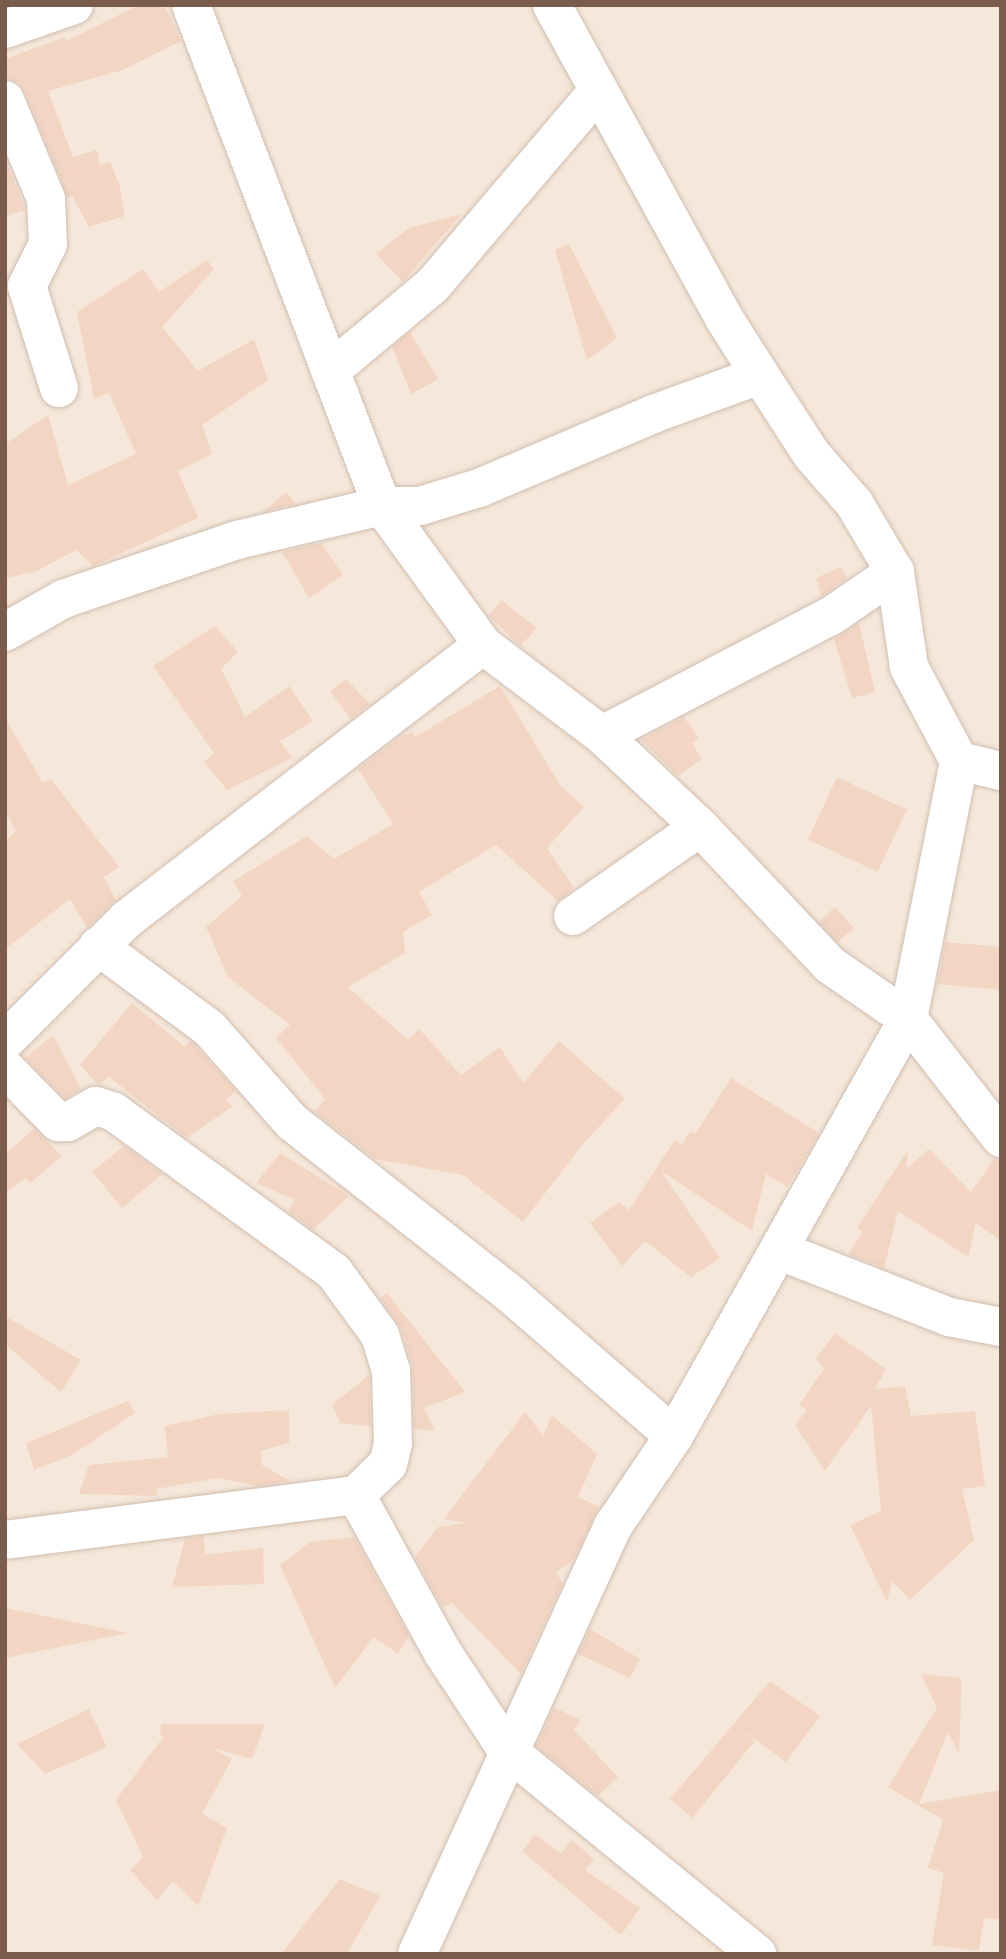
<!DOCTYPE html>
<html>
<head>
<meta charset="utf-8">
<style>
  body { margin:0 }
  #map { position:relative; width:1006px; height:1959px; overflow:hidden; background:#fdf6ec; font-family:"Nunito Sans",sans-serif }
  div>[style] { position:absolute }
  [style*='--x'] { left:calc(var(--x)*1px); top:calc(var(--y)*1px); width:calc(var(--w)*1px); rotate:calc(var(--a)*1deg) }
  .residential>* { inset:0; background:#f5e8da; transform-origin:0 0 }
  .building>* { inset:0; background:#f3d5c3; transform-origin:0 0 }
  .roads { filter:drop-shadow(0 0 2px #d1beb0) drop-shadow(0 0 2px #d1beb0) }
  .minor>* { height:38px; margin:-19px; padding:0 19px; transform-origin:19px; border-radius:19px; background:#fff }
  span { translate:-50% -50%; white-space:nowrap; text-align:center; line-height:1.15; -webkit-text-stroke:6px #fffaf3; paint-order:stroke }
  .frame { position:absolute; inset:0; border:7px solid #7a5c4d; pointer-events:none }
</style>
</head>
<body>
<div id="map">
  <div class="residential">
    <i style="left:5px;top:5px;width:996px;height:1949px"></i>
  </div>
  <div class="building">
    <i style="clip-path:polygon(139px 5px,164px 5px,181px 41px,123px 70px,48px 91px,73px 157px,97px 150px,100px 165px,110px 161px,120px 187px,125px 216px,89px 227px,72px 196px,68px 197px,25px 92px,18px 82px,5px 79px,5px 59px,65px 37px,66px 41px)"></i>
    <i style="clip-path:polygon(5px 158px,25px 210px,5px 216px)"></i>
    <i style="clip-path:polygon(461px 214px,403px 282px,376px 254px,409px 228px)"></i>
    <i style="clip-path:polygon(569px 244px,617px 338px,587px 360px,555px 250px)"></i>
    <i style="clip-path:polygon(207px 260px,214px 269px,162px 327px,198px 371px,254px 339px,268px 380px,202px 425px,212px 454px,178px 471px,198px 518px,93px 566px,76px 550px,35px 572px,5px 578px,5px 444px,48px 415px,68px 485px,136px 454px,109px 393px,94px 399px,77px 312px,143px 269px,159px 292px)"></i>
    <i style="clip-path:polygon(410px 332px,438px 379px,411px 394px,392px 347px)"></i>
    <i style="clip-path:polygon(287px 492px,295px 504px,262px 512px)"></i>
    <i style="clip-path:polygon(321px 543px,343px 575px,309px 598px,282px 552px)"></i>
    <i style="clip-path:polygon(841px 567px,847px 578px,821px 596px,816px 578px)"></i>
    <i style="clip-path:polygon(501px 600px,537px 628px,520px 646px,489px 616px)"></i>
    <i style="clip-path:polygon(859px 623px,875px 692px,852px 698px,834px 639px)"></i>
    <i style="clip-path:polygon(215px 626px,238px 652px,221px 669px,245px 717px,289px 686px,313px 721px,280px 741px,292px 758px,227px 790px,204px 762px,214px 753px,153px 666px)"></i>
    <i style="clip-path:polygon(346px 679px,370px 704px,351px 719px,330px 691px)"></i>
    <i style="clip-path:polygon(500px 686px,560px 785px,584px 807px,547px 848px,574px 888px,558px 901px,496px 845px,419px 892px,432px 915px,403px 932px,405px 953px,348px 987px,408px 1040px,419px 1029px,461px 1075px,500px 1047px,523px 1083px,559px 1041px,625px 1099px,582px 1145px,523px 1222px,463px 1175px,375px 1159px,315px 1112px,325px 1099px,276px 1038px,290px 1025px,228px 977px,206px 927px,242px 896px,233px 881px,307px 836px,334px 859px,393px 824px,358px 769px,401px 736px,413px 732px,415px 737px)"></i>
    <i style="clip-path:polygon(684px 717px,699px 738px,692px 743px,702px 759px,678px 776px,641px 740px)"></i>
    <i style="clip-path:polygon(5px 718px,43px 783px,51px 779px,119px 867px,104px 877px,116px 900px,87px 928px,70px 899px,5px 949px,5px 842px,16px 831px,5px 810px)"></i>
    <i style="left:837px;top:777px;width:77px;height:69px;rotate:25deg"></i>
    <i style="left:835px;top:907px;width:28px;height:22px;rotate:48deg"></i>
    <i style="clip-path:polygon(946px 942px,1001px 947px,1001px 990px,937px 984px)"></i>
    <i style="clip-path:polygon(132px 1003px,185px 1047px,190px 1041px,194px 1044px,236px 1091px,226px 1100px,233px 1106px,187px 1138px,109px 1077px,98px 1085px,80px 1065px)"></i>
    <i style="clip-path:polygon(53px 1035px,81px 1089px,65px 1098px,25px 1058px)"></i>
    <i style="clip-path:polygon(731px 1078px,819px 1133px,799px 1168px,787px 1187px,766px 1174px,752px 1231px,661px 1171px,720px 1258px,691px 1277px,645px 1241px,622px 1266px,590px 1223px,619px 1202px,629px 1210px,675px 1140px,682px 1145px,690px 1131px,695px 1134px)"></i>
    <i style="clip-path:polygon(34px 1129px,62px 1156px,30px 1183px,26px 1178px,5px 1193px,5px 1154px)"></i>
    <i style="clip-path:polygon(124px 1146px,162px 1174px,122px 1208px,92px 1172px)"></i>
    <i style="clip-path:polygon(929px 1149px,971px 1192px,994px 1159px,1001px 1159px,1001px 1241px,976px 1223px,968px 1257px,898px 1211px,884px 1268px,848px 1254px,863px 1231px,857px 1228px,908px 1150px,906px 1169px)"></i>
    <i style="clip-path:polygon(280px 1153px,349px 1196px,313px 1230px,288px 1211px,295px 1200px,256px 1183px)"></i>
    <i style="clip-path:polygon(387px 1293px,465px 1392px,424px 1408px,435px 1431px,414px 1429px,412px 1364px,401px 1328px,380px 1298px)"></i>
    <i style="clip-path:polygon(5px 1316px,81px 1360px,61px 1392px,5px 1344px)"></i>
    <i style="clip-path:polygon(835px 1333px,886px 1369px,875px 1389px,905px 1386px,911px 1416px,975px 1411px,985px 1486px,962px 1489px,974px 1540px,910px 1600px,892px 1581px,887px 1602px,850px 1525px,881px 1511px,871px 1406px,825px 1471px,795px 1425px,807px 1410px,799px 1405px,824px 1369px,816px 1358px)"></i>
    <i style="clip-path:polygon(369px 1375px,371px 1426px,340px 1423px,332px 1405px)"></i>
    <i style="clip-path:polygon(128px 1401px,135px 1413px,72px 1455px,34px 1470px,26px 1443px)"></i>
    <i style="clip-path:polygon(289px 1410px,289px 1443px,261px 1451px,262px 1465px,290px 1481px,258px 1486px,218px 1478px,156px 1489px,158px 1496px,79px 1494px,89px 1465px,168px 1457px,165px 1426px,187px 1421px,192px 1425px,189px 1421px,219px 1414px)"></i>
    <i style="clip-path:polygon(525px 1412px,543px 1436px,552px 1415px,597px 1454px,578px 1497px,599px 1507px,574px 1559px,556px 1573px,563px 1583px,521px 1674px,452px 1603px,443px 1608px,415px 1557px,438px 1527px,467px 1523px,444px 1519px)"></i>
    <i style="clip-path:polygon(204px 1536px,205px 1555px,263px 1548px,264px 1584px,172px 1587px,185px 1539px)"></i>
    <i style="clip-path:polygon(354px 1537px,409px 1636px,398px 1654px,374px 1637px,335px 1688px,280px 1565px,310px 1542px)"></i>
    <i style="clip-path:polygon(5px 1608px,128px 1633px,5px 1658px)"></i>
    <i style="clip-path:polygon(590px 1629px,640px 1659px,630px 1678px,578px 1654px)"></i>
    <i style="clip-path:polygon(921px 1674px,961px 1678px,961px 1700px,959px 1754px,948px 1732px,919px 1804px,1001px 1790px,1001px 1920px,984px 1918px,979px 1951px,932px 1945px,944px 1873px,928px 1868px,943px 1820px,888px 1787px,937px 1708px)"></i>
    <i style="clip-path:polygon(770px 1681px,820px 1716px,786px 1762px,742px 1729px,755px 1741px,692px 1818px,670px 1799px)"></i>
    <i style="clip-path:polygon(554px 1707px,580px 1720px,574px 1730px,618px 1777px,598px 1796px,536px 1746px)"></i>
    <i style="clip-path:polygon(89px 1709px,107px 1747px,45px 1774px,17px 1744px)"></i>
    <i style="clip-path:polygon(161px 1724px,265px 1724px,252px 1759px,212px 1748px,232px 1759px,202px 1814px,227px 1828px,198px 1906px,173px 1881px,157px 1900px,130px 1870px,143px 1857px,116px 1800px,164px 1736px,160px 1735px)"></i>
    <i style="clip-path:polygon(535px 1835px,561px 1853px,572px 1840px,594px 1859px,585px 1870px,640px 1908px,621px 1935px,522px 1851px)"></i>
    <i style="clip-path:polygon(340px 1879px,380px 1896px,347px 1954px,281px 1954px)"></i>
  </div>
  <div class="roads">
    <div class="minor">
      <i style="--x:5;--y:29;--w:73;--a:-19.2"></i>
      <i style="--x:5;--y:100;--w:107;--a:67.5"></i>
      <i style="--x:46;--y:199;--w:45;--a:87.5"></i>
      <i style="--x:48;--y:244;--w:47;--a:116.6"></i>
      <i style="--x:27;--y:286;--w:107;--a:72.6"></i>
      <i style="--x:330;--y:371;--w:133;--a:-39.8"></i>
      <i style="--x:432;--y:286;--w:257;--a:-49.6"></i>
      <i style="--x:760;--y:375;--w:95;--a:57"></i>
      <i style="--x:812;--y:455;--w:64;--a:48.8"></i>
      <i style="--x:854;--y:503;--w:80;--a:59.3"></i>
      <i style="--x:5;--y:632;--w:67;--a:-29.6"></i>
      <i style="--x:63;--y:599;--w:184;--a:-18.7"></i>
      <i style="--x:237;--y:540;--w:149;--a:-13.2"></i>
      <i style="--x:382;--y:506;--w:38;--a:0"></i>
      <i style="--x:420;--y:506;--w:62;--a:-17"></i>
      <i style="--x:479;--y:488;--w:189;--a:-23"></i>
      <i style="--x:653;--y:414;--w:114;--a:-20"></i>
      <i style="--x:760;--y:375;--w:67;--a:-122.3"></i>
      <i style="--x:724;--y:318;--w:357;--a:-118.8"></i>
      <i style="--x:483;--y:645;--w:149;--a:37.1"></i>
      <i style="--x:602;--y:735;--w:134;--a:43.2"></i>
      <i style="--x:700;--y:827;--w:190;--a:46.7"></i>
      <i style="--x:830;--y:965;--w:95;--a:34.7"></i>
      <i style="--x:908;--y:1019;--w:151;--a:52"></i>
      <i style="--x:602;--y:735;--w:258;--a:-27.5"></i>
      <i style="--x:831;--y:616;--w:78;--a:-34.5"></i>
      <i style="--x:895;--y:572;--w:96;--a:81.6"></i>
      <i style="--x:909;--y:667;--w:106;--a:62"></i>
      <i style="--x:573;--y:916;--w:155;--a:-35"></i>
      <i style="--x:98;--y:946;--w:138;--a:36.5"></i>
      <i style="--x:209;--y:1028;--w:125;--a:48.6"></i>
      <i style="--x:292;--y:1122;--w:283;--a:38.2"></i>
      <i style="--x:514;--y:1297;--w:212;--a:41"></i>
      <i style="--x:5;--y:1041;--w:173;--a:-45"></i>
      <i style="--x:127;--y:919;--w:449;--a:-37.6"></i>
      <i style="--x:483;--y:645;--w:172;--a:-126"></i>
      <i style="--x:382;--y:506;--w:536;--a:-110.87"></i>
      <i style="--x:5;--y:1068;--w:76;--a:45.5"></i>
      <i style="--x:58;--y:1122;--w:10;--a:0"></i>
      <i style="--x:68;--y:1122;--w:32;--a:-30"></i>
      <i style="--x:96;--y:1106;--w:19;--a:18"></i>
      <i style="--x:114;--y:1112;--w:272;--a:36"></i>
      <i style="--x:334;--y:1272;--w:78;--a:53.9"></i>
      <i style="--x:380;--y:1335;--w:37;--a:73"></i>
      <i style="--x:391;--y:1370;--w:74;--a:88.5"></i>
      <i style="--x:393;--y:1444;--w:21;--a:104"></i>
      <i style="--x:388;--y:1464;--w:45;--a:135.9"></i>
      <i style="--x:356;--y:1495;--w:354;--a:172.7"></i>
      <i style="--x:780;--y:1251;--w:181;--a:21.3"></i>
      <i style="--x:949;--y:1317;--w:53;--a:10.9"></i>
      <i style="--x:356;--y:1495;--w:180;--a:61.2"></i>
      <i style="--x:443;--y:1653;--w:116;--a:56.6"></i>
      <i style="--x:507;--y:1750;--w:323;--a:39.2"></i>
      <i style="--x:417;--y:1954;--w:471;--a:-65.4"></i>
      <i style="--x:613;--y:1526;--w:109;--a:-55.9"></i>
      <i style="--x:674;--y:1436;--w:478;--a:-60.7"></i>
      <i style="--x:908;--y:1019;--w:263;--a:-78.8"></i>
      <i style="--x:959;--y:761;--w:43;--a:13.4"></i>
    </div>
  </div>
  <div class="frame"></div>
</div>
</body>
</html>
